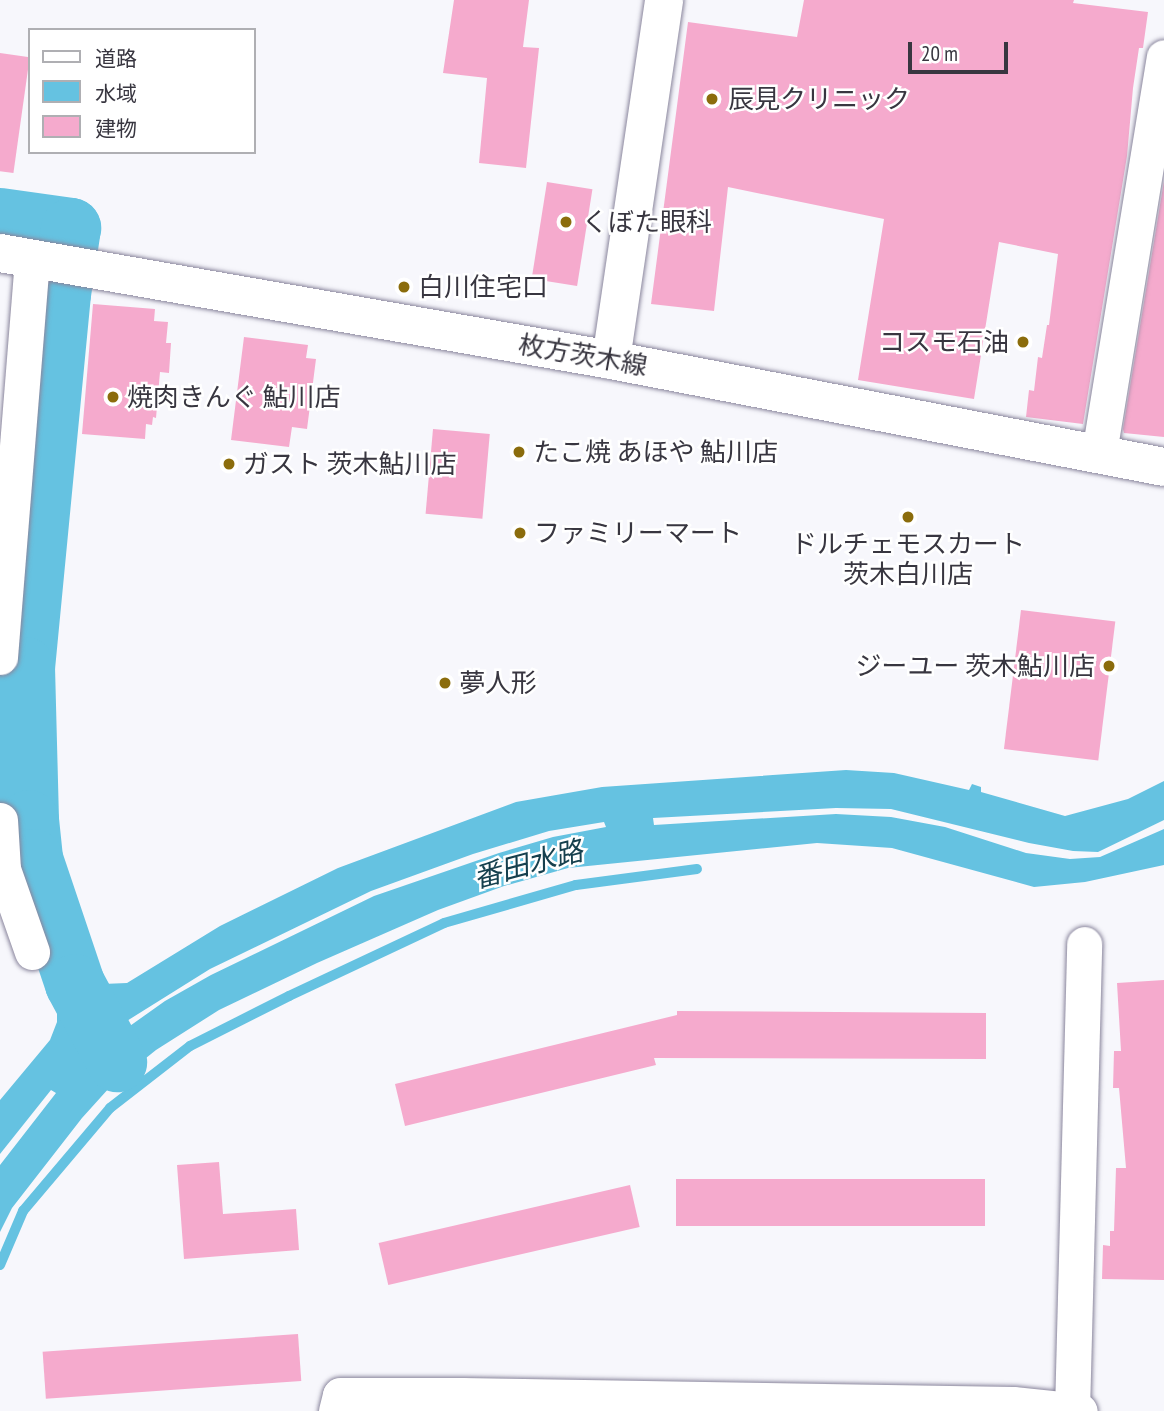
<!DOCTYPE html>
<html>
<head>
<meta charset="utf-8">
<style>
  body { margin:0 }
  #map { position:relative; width:1164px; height:1411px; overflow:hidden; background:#f7f7fc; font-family:"PT Sans Narrow","Noto Sans JP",sans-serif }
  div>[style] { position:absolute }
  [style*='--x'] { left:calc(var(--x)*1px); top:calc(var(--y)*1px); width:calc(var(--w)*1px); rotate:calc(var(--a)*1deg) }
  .water>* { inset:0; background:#65c2e1 }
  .stream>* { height:10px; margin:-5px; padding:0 5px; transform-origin:5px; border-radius:5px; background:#65c2e1 }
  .river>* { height:60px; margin:-30px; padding:0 30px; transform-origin:30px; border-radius:30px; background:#65c2e1 }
  .building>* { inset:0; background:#f5aacd; transform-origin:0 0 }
  .roads { filter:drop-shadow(0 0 2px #8a869d) drop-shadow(0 0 2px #8a869d) }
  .minor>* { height:35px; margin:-17.5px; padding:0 17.5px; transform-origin:17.5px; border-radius:17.5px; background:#fff }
  .tertiary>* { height:38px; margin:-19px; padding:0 19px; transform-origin:19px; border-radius:19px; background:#fff }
  .secondary>* { height:38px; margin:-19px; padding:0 19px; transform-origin:19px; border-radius:19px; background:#fff }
  .dots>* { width:19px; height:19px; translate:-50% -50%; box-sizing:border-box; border:4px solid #fff; border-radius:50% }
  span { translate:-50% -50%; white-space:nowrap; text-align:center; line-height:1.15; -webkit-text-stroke:5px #fff; paint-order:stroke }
  .poi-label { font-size:26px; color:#383640 }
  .left { translate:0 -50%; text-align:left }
  .right { translate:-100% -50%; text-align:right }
  .street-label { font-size:26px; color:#383640 }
  .water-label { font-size:28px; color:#16404e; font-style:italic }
  .legend { position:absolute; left:28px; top:28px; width:228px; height:126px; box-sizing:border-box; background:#fff; border:2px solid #afafb3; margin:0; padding:9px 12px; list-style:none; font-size:21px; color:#383640 }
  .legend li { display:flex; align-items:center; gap:14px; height:35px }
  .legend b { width:35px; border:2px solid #afafb3 }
  .scale { position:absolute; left:908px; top:42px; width:100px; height:32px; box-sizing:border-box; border:4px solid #383640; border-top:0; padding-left:9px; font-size:21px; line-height:24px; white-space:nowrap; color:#383640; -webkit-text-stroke:5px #fff; paint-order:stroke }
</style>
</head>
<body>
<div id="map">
  <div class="water">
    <i style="clip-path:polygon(evenodd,846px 770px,894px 773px,969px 790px,972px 784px,981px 787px,981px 792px,1065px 816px,1128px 799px,1164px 781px,1164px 820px,1098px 852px,1073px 851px,1029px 843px,891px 809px,836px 808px,653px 818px,654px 825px,836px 814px,891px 817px,945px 827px,1026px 853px,1070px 859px,1100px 857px,1164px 829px,1164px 865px,1085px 882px,1034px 887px,892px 848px,817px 843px,568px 868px,504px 886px,438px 910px,317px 963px,219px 1010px,156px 1050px,110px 1087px,82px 1118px,12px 1208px,0 1232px,0 1165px,56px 1093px,51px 1090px,0 1154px,0 1100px,50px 1040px,57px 1022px,57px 1007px,90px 997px,103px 984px,127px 983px,220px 926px,338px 868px,516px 802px,602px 787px,846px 770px,604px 822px,606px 827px,553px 837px,499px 853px,374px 896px,211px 975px,165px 1001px,127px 1028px,122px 1024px,210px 969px,371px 891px,473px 854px,549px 831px,604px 822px)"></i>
  </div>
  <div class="stream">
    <i style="--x:0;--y:1265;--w:59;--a:-66.9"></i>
    <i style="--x:23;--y:1211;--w:135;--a:-49.8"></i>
    <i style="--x:110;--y:1108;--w:101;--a:-37.8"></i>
    <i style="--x:190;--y:1046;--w:111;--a:-26.8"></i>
    <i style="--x:289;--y:996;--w:171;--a:-25.2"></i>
    <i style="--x:444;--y:923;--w:137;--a:-16.1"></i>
    <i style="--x:576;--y:885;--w:122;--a:-7.5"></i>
  </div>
  <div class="river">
    <i style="--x:0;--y:218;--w:72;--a:8"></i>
    <i style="--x:71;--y:228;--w:67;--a:98.6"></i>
    <i style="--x:61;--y:294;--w:375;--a:95.5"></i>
    <i style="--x:25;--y:667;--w:153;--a:88.5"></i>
    <i style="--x:29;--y:820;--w:39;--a:84"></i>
    <i style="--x:33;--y:859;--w:132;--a:71.4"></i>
    <i style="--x:75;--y:984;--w:89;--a:61.7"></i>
  </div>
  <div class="building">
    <i style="clip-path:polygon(454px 0,529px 0,523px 47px,539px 48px,526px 168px,479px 163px,487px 78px,443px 73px)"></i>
    <i style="clip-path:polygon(804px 0,1074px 0,1073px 3px,1148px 12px,1143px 48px,1139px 48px,1133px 88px,1127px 156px,1083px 424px,1026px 417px,1029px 390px,1034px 391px,1038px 357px,1042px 358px,1047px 325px,1049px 325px,1058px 254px,999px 242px,974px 399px,858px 380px,884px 219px,728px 187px,714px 311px,651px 304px,688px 22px,797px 37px)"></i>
    <i style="left:0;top:53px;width:30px;height:117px;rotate:8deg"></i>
    <i style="clip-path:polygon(1164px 181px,1164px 437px,1124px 433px,1123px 429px)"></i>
    <i style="left:547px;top:182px;width:46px;height:98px;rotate:9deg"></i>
    <i style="clip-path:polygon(93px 304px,155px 309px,154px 321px,168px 322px,166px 343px,171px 343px,169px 373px,160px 372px,156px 418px,153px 417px,152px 425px,146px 424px,145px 439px,82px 434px)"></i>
    <i style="clip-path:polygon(244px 337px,308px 345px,306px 358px,316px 359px,307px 429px,292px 427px,289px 447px,231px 440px)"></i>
    <i style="left:433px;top:429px;width:57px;height:85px;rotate:5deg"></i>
    <i style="left:1021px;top:610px;width:95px;height:140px;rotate:7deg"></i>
    <i style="clip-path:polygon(1164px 980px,1164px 1280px,1102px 1279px,1103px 1245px,1110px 1246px,1110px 1231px,1114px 1231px,1116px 1168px,1126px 1168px,1119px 1088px,1113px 1088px,1114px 1051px,1121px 1051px,1117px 983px)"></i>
    <i style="clip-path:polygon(677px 1011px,986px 1013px,986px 1059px,654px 1058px,656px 1065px,405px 1126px,395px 1084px,677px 1015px)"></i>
    <i style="clip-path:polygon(219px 1162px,223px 1214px,296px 1209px,299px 1250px,184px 1259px,177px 1165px)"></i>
    <i style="left:676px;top:1179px;width:309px;height:47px"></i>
    <i style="left:630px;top:1185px;width:43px;height:258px;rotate:77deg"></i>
    <i style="left:298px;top:1334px;width:47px;height:256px;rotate:86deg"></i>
  </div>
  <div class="roads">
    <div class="minor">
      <i style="--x:1099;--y:453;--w:401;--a:-80.7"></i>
      <i style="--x:0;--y:657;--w:400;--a:-85.4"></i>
      <i style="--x:0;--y:820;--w:49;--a:86.5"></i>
      <i style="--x:3;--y:869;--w:88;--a:70.7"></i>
      <i style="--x:336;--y:1411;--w:16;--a:-76"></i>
      <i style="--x:340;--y:1395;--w:122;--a:0"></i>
      <i style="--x:462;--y:1395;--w:551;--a:0.94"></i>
      <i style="--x:1013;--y:1404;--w:67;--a:6"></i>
      <i style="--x:1072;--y:1411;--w:467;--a:-88.5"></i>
    </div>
    <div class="tertiary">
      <i style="--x:611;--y:360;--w:364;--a:-81.6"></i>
    </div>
    <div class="secondary">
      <i style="--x:0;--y:253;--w:620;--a:9.93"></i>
      <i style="--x:611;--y:360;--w:563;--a:10.95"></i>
    </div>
  </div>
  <div class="dots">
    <i style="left:712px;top:99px;background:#8b6c0c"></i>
    <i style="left:566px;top:222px;background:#8b6c0c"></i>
    <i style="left:404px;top:287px;background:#8b6c0c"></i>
    <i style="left:1023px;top:342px;background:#8b6c0c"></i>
    <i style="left:113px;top:397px;background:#8b6c0c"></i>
    <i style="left:519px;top:452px;background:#8b6c0c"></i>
    <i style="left:229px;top:464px;background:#8b6c0c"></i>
    <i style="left:908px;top:517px;background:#8b6c0c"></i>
    <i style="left:520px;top:533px;background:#8b6c0c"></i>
    <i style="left:1109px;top:666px;background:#8b6c0c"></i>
    <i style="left:445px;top:683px;background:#8b6c0c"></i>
  </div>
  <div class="poi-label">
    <span class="left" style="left:728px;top:99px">辰見クリニック</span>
    <span class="left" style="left:582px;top:222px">くぼた眼科</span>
    <span class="left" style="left:418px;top:287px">白川住宅口</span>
    <span class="right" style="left:1009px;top:342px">コスモ石油</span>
    <span class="left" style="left:127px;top:397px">焼肉きんぐ 鮎川店</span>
    <span class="left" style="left:533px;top:452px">たこ焼 あほや 鮎川店</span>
    <span class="left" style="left:243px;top:464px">ガスト 茨木鮎川店</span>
    <span class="left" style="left:534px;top:533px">ファミリーマート</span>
    <span style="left:908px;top:559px">ドルチェモスカート<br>茨木白川店</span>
    <span class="right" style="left:1095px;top:666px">ジーユー 茨木鮎川店</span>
    <span class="left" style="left:459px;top:683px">夢人形</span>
  </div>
  <div class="street-label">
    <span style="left:583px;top:355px;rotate:10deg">枚方茨木線</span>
  </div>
  <div class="water-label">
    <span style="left:528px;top:864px;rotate:-15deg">番田水路</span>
  </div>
  <ul class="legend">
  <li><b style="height:9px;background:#fff"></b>道路</li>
  <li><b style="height:19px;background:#65c2e1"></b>水域</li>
  <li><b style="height:19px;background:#f5aacd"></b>建物</li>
  </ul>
  <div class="scale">20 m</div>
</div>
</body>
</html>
